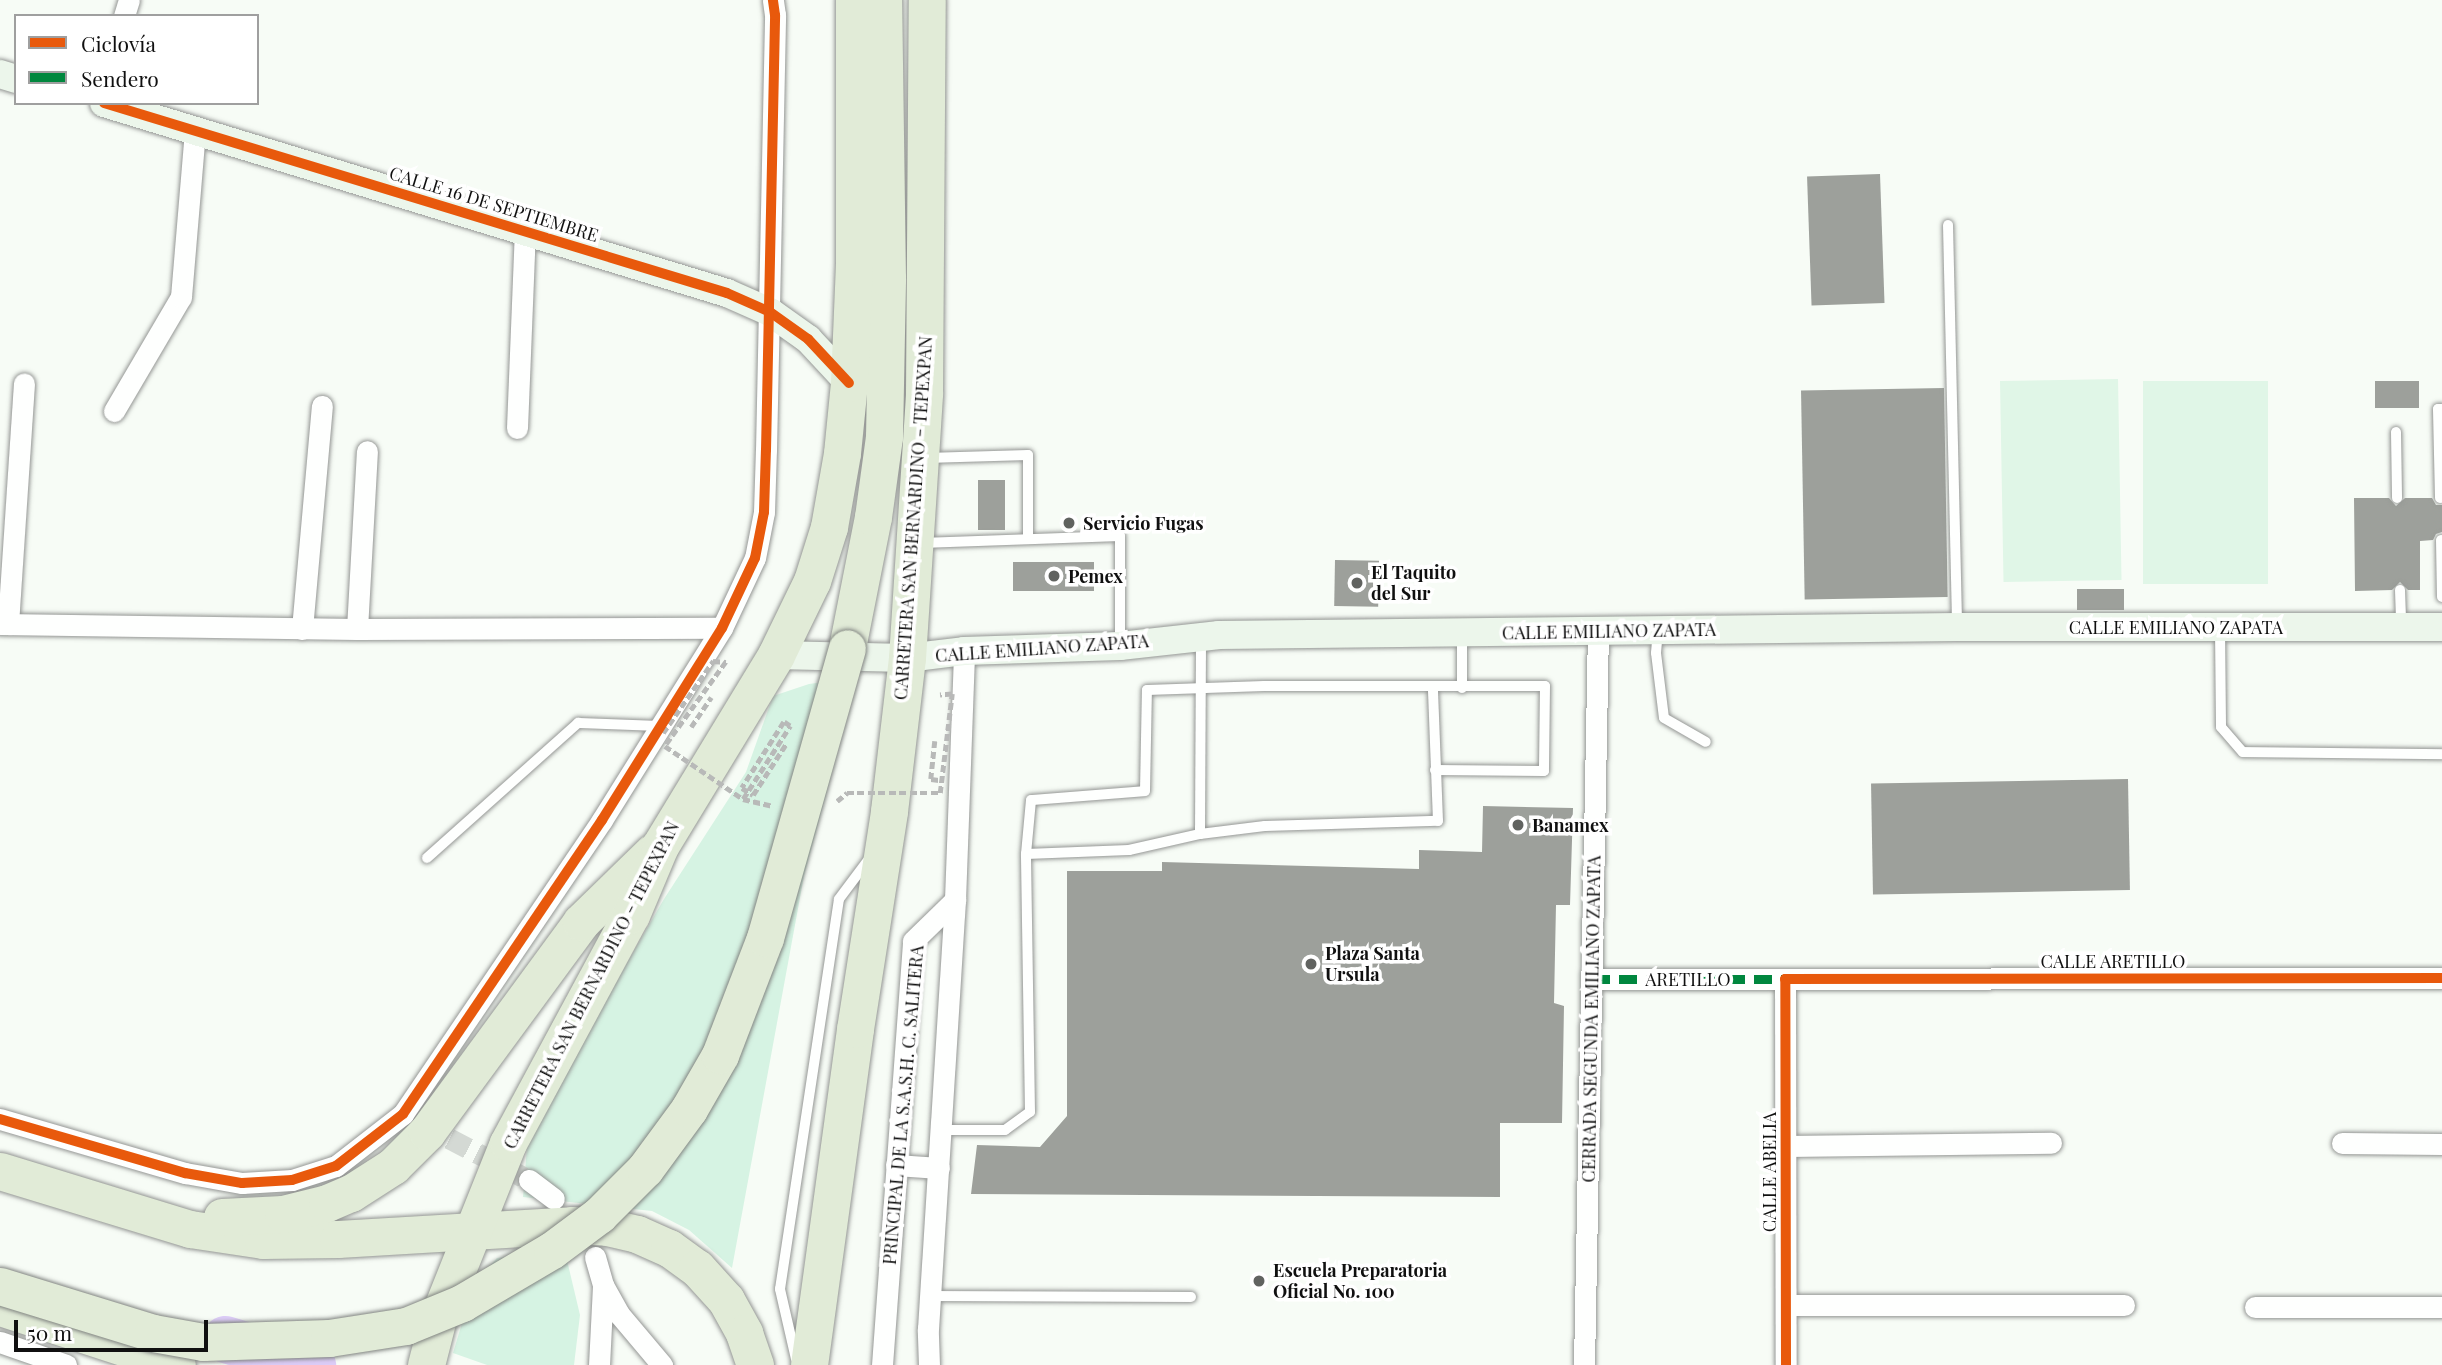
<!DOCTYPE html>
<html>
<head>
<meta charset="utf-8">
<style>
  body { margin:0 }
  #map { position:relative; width:2442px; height:1365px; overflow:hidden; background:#f7fcf6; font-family:"Playfair Display",serif }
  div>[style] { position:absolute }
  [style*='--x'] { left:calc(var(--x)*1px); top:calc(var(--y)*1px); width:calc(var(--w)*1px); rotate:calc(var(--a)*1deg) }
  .green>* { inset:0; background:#d6f3e3 }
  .pitch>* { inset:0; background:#e0f6e7; transform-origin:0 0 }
  .river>* { height:47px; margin:-23.5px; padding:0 23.5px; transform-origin:23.5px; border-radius:23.5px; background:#dcccf7 }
  .building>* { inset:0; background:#9da09b; transform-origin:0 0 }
  .street-tunnel>* { height:21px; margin-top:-10.5px; transform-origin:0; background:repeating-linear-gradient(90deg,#d4d9d4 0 21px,transparent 0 31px) }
  .path>* { height:4.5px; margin-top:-2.25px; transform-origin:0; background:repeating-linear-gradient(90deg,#b8b9b8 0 7px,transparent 0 10.5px) }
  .roads { filter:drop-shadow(0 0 2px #949694) drop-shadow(0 0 2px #949694) }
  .lane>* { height:10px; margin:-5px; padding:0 5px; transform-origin:5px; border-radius:5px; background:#fefffe }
  .street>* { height:21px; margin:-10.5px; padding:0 10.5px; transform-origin:10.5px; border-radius:10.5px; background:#fefffe }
  .secondary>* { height:28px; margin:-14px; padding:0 14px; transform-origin:14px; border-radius:14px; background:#ecf6eb }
  .highway>* { height:37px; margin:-18.5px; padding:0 18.5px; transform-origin:18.5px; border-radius:18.5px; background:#e1ebd7 }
  .path-bridge>* { height:4.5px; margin-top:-2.25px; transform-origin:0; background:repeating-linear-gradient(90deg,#b8b9b8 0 7px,transparent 0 10.5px) }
  .bridges { filter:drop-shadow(0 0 2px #818481) drop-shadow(0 0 2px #818481) }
  .highway-bridge>* { height:37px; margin:-18.5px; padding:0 18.5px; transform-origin:18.5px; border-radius:18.5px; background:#e1ebd7 }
  .quiet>* { height:9px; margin-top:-4.5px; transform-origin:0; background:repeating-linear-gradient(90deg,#00873e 0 18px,transparent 0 27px) }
  .cycleway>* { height:10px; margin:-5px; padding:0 5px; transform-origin:5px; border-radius:5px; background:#e8590c }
  .dots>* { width:19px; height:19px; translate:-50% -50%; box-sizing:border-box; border:4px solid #fff; border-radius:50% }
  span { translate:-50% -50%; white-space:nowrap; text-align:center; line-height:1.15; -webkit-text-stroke:7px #fff; paint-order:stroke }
  .street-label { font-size:18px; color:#101010 }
  .poi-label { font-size:18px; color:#101010; font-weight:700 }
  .left { translate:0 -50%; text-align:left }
  .legend { position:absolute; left:14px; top:14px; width:245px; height:91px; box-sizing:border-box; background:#fff; border:2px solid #9f9f9f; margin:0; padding:9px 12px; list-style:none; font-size:21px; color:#101010 }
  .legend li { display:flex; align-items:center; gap:14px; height:35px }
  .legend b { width:35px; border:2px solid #9f9f9f }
  .scale { position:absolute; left:14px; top:1320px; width:194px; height:32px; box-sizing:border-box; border:4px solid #101010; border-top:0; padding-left:9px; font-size:21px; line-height:24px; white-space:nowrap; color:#101010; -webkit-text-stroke:5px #fff; paint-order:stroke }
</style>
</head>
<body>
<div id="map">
  <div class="green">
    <i style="clip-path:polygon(845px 679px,850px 694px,845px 724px,804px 876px,732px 1268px,689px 1230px,652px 1211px,523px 1197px,528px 1134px,664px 899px,746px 772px,773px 696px,809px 684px)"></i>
    <i style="clip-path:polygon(534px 1254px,566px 1256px,580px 1315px,574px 1365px,487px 1365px,453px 1353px,474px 1283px,497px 1258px)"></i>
  </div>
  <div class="pitch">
    <i style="left:2118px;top:379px;width:201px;height:118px;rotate:89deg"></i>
    <i style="left:2268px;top:381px;width:203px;height:125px;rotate:90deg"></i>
  </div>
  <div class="river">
    <i style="--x:225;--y:1339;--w:91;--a:16.6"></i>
  </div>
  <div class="building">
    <i style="left:1880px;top:174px;width:129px;height:73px;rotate:88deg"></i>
    <i style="left:2419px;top:381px;width:27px;height:44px;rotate:90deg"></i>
    <i style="left:1944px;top:388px;width:209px;height:143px;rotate:89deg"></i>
    <i style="left:978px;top:480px;width:27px;height:50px"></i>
    <i style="clip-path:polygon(2354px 498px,2389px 498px,2396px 506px,2405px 498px,2432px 498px,2436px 505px,2442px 505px,2442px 532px,2436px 534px,2433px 540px,2420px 541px,2420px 590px,2408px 590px,2400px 582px,2392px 590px,2355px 591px)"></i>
    <i style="left:1335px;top:560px;width:44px;height:46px;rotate:1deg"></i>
    <i style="left:1013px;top:562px;width:81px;height:29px"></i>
    <i style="left:2124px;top:589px;width:21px;height:47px;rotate:90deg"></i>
    <i style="left:2128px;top:779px;width:111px;height:257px;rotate:89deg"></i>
    <i style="clip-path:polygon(1483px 806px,1573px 808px,1570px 905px,1556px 905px,1554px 1003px,1564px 1006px,1562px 1123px,1500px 1123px,1500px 1197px,971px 1194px,977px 1145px,1040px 1147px,1067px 1116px,1067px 871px,1162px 871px,1162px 862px,1419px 869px,1419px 850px,1482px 852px)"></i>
  </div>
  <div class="street-tunnel">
    <i style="--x:422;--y:1124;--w:121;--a:27.6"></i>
  </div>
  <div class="path">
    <i style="--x:784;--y:722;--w:78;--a:122.5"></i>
    <i style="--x:742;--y:788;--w:13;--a:32"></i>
    <i style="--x:753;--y:795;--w:61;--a:-57.1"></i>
    <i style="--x:691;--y:727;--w:36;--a:-56"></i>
    <i style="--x:935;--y:741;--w:38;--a:96"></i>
    <i style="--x:931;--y:779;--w:8;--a:7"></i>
  </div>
  <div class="roads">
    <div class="lane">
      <i style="--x:1948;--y:225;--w:402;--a:88.7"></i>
      <i style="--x:2396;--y:432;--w:66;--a:89.1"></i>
      <i style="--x:926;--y:458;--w:102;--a:-1.7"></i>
      <i style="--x:1028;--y:455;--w:84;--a:90"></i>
      <i style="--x:2440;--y:498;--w:89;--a:-91.3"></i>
      <i style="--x:2438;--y:409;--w:4;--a:0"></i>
      <i style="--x:2441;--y:540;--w:57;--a:89"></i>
      <i style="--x:921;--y:543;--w:199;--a:-2"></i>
      <i style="--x:1120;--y:536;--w:110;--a:90"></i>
      <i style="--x:2400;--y:590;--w:37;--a:88"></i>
      <i style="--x:2220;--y:629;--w:98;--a:89.4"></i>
      <i style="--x:2221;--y:727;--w:33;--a:49"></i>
      <i style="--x:2243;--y:752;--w:199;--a:0.6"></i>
      <i style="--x:1658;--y:630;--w:23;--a:95"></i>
      <i style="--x:1656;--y:653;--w:65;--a:83"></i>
      <i style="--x:1664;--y:718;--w:48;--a:29.7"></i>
      <i style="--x:1462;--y:632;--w:56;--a:90"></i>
      <i style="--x:1200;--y:834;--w:197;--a:-89.7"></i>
      <i style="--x:1026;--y:854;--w:103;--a:-2.2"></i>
      <i style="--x:1129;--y:850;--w:73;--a:-12.7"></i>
      <i style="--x:1200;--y:834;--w:65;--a:-7"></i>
      <i style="--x:1265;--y:826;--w:173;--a:-1.7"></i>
      <i style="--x:1438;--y:821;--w:133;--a:-92.2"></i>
      <i style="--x:427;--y:858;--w:203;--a:-41.8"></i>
      <i style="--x:578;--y:723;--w:83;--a:2.1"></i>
      <i style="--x:941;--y:1130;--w:64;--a:0"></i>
      <i style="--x:1005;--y:1130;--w:31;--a:-36"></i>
      <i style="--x:1030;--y:1112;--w:258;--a:-90.9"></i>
      <i style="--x:1026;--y:854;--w:54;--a:-84.7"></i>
      <i style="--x:1031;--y:800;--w:114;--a:-4.5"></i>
      <i style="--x:1145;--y:791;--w:101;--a:-88.9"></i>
      <i style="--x:1147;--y:690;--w:117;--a:-2"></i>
      <i style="--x:1264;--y:686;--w:281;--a:0"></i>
      <i style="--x:1545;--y:686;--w:85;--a:90.7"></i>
      <i style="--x:1544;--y:771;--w:109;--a:-179.5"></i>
      <i style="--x:930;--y:1296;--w:261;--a:0.2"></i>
      <i style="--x:796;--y:1359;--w:72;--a:-102.9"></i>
      <i style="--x:780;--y:1289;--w:394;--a:-81.4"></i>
      <i style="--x:839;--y:899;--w:50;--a:-53.1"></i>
    </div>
    <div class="street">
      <i style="--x:124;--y:16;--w:17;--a:-73"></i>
      <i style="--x:114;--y:411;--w:132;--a:-59.6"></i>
      <i style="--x:181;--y:297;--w:166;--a:-85.2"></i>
      <i style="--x:517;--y:428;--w:196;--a:-87.7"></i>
      <i style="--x:0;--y:624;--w:357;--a:0.8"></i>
      <i style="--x:357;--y:629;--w:365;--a:-0.2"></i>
      <i style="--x:8;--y:624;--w:241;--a:-86.2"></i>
      <i style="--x:302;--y:629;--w:224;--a:-84.9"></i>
      <i style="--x:357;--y:629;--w:178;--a:-86.8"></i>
      <i style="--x:1592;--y:979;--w:850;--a:-0.07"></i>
      <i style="--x:1785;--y:979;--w:386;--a:89.9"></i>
      <i style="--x:0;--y:1119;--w:193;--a:16.3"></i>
      <i style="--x:185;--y:1173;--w:58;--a:10"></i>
      <i style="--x:242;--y:1183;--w:50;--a:-3.4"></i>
      <i style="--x:292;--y:1180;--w:46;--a:-17.7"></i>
      <i style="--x:336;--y:1166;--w:85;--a:-37.8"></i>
      <i style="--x:403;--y:1114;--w:355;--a:-55.9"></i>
      <i style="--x:602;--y:820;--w:226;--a:-58"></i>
      <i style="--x:722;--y:628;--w:77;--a:-64.8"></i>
      <i style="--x:755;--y:558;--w:47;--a:-78.9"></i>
      <i style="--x:764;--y:512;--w:62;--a:-88.2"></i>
      <i style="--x:766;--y:450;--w:435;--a:-88.8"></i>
      <i style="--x:775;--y:15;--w:15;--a:-98"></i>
      <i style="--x:2342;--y:1143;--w:100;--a:0.6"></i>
      <i style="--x:1787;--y:1146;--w:264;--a:-0.7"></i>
      <i style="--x:896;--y:1165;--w:43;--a:4"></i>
      <i style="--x:529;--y:1180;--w:31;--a:37"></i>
      <i style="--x:595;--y:1257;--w:29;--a:74"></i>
      <i style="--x:603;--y:1285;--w:33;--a:61"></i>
      <i style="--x:619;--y:1314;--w:67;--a:49.9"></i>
      <i style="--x:1786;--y:1305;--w:338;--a:0"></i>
      <i style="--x:2255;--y:1307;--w:187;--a:0"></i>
      <i style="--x:0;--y:1342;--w:70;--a:19.2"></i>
      <i style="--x:599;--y:1365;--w:80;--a:-87.1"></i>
      <i style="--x:882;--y:1365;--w:425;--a:-85.8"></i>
      <i style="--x:913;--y:941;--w:59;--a:-44.3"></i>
      <i style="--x:955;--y:900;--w:249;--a:-87.9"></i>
      <i style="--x:929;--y:1365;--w:36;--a:-92"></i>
      <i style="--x:928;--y:1329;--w:430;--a:-86.4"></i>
      <i style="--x:1584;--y:1365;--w:734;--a:-88.91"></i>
    </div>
    <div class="secondary">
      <i style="--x:0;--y:74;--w:17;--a:17"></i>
      <i style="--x:104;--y:103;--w:651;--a:16.96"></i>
      <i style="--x:727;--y:293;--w:47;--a:23.8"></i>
      <i style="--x:770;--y:312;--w:47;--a:35.4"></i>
      <i style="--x:808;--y:339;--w:60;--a:47"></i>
      <i style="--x:776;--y:655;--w:131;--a:1.3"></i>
      <i style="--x:907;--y:658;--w:57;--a:-7"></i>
      <i style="--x:964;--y:651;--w:156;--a:-1.8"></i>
      <i style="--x:1120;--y:646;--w:100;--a:-6.3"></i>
      <i style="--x:1219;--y:635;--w:738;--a:-0.62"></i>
      <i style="--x:1957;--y:627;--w:485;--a:0"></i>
    </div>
    <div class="highway">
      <i style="--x:847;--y:648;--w:134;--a:-78.8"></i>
      <i style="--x:873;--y:517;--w:81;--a:-82.2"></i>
      <i style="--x:884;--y:437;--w:159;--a:-88.9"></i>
      <i style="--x:887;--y:278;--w:278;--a:-90.8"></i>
      <i style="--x:0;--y:1171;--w:199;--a:17"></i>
      <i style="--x:190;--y:1229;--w:74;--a:8.6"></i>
      <i style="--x:263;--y:1240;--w:75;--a:-0.8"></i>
      <i style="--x:338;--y:1239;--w:234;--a:-3.4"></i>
      <i style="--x:572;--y:1225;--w:35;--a:3"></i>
      <i style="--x:607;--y:1227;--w:31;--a:13"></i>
      <i style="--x:637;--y:1234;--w:35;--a:24"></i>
      <i style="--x:669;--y:1248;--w:34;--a:36"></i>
      <i style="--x:697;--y:1268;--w:43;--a:47.8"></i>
      <i style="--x:726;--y:1300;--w:38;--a:61"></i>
      <i style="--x:744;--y:1333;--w:34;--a:71"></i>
      <i style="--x:222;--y:1217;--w:61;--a:-2.8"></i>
      <i style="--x:283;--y:1214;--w:45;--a:-14"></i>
      <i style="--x:327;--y:1203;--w:26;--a:-23"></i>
      <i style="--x:351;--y:1193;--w:50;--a:-32.7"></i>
      <i style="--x:393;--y:1166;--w:48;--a:-45"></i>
      <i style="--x:427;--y:1132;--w:260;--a:-53.7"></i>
      <i style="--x:581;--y:922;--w:99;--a:-44.2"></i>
      <i style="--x:0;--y:1307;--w:186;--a:18.1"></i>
      <i style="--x:426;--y:1365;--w:49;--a:-75.7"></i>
      <i style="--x:438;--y:1318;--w:188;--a:-68.2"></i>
      <i style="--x:508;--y:1143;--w:259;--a:-61.7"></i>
      <i style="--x:631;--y:915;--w:75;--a:-67.2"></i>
      <i style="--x:660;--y:846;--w:223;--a:-58.7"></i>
      <i style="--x:776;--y:655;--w:82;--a:-64.1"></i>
      <i style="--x:812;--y:581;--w:57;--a:-72.5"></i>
      <i style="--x:829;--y:527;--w:75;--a:-80"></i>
      <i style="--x:842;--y:453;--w:70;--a:-84.3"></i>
      <i style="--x:849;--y:383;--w:121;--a:-87.6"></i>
      <i style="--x:854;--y:262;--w:262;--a:-90"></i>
      <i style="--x:809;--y:1365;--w:339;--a:-82.2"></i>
      <i style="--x:855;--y:1029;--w:221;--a:-81.1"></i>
      <i style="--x:889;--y:811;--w:154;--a:-83.3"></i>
      <i style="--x:907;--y:658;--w:266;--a:-86.3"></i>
      <i style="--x:924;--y:393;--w:393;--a:-89.6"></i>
    </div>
  </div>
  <div class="path-bridge">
    <i style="--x:663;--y:733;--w:88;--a:-55.2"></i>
    <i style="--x:713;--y:661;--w:13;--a:4"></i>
    <i style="--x:726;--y:662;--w:104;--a:126"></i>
    <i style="--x:665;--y:746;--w:94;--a:34.2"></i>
    <i style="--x:743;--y:799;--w:31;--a:13"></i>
    <i style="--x:743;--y:799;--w:87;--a:-57.2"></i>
    <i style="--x:790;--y:726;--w:7;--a:-146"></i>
    <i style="--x:837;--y:801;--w:13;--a:-39"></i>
    <i style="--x:847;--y:793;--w:93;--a:0"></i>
    <i style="--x:940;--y:793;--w:100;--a:-83.1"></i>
    <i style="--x:952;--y:694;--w:12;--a:175"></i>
  </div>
  <div class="bridges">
    <div class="highway-bridge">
      <i style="--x:0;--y:1286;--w:160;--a:17.1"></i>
      <i style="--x:153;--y:1333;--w:51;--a:10.2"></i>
      <i style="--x:203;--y:1342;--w:126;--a:-1.8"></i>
      <i style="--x:329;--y:1338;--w:78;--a:-8.9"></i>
      <i style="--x:406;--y:1326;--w:61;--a:-22.3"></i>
      <i style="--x:462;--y:1303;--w:104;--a:-30.5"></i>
      <i style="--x:552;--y:1250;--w:59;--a:-36.7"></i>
      <i style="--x:599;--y:1215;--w:65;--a:-45"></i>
      <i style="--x:645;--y:1169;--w:74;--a:-53.7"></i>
      <i style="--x:689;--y:1109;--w:62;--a:-60.1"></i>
      <i style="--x:720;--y:1055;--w:125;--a:-69"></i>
      <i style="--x:765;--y:938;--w:301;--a:-74.2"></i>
    </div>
  </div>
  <div class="quiet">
    <i style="--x:1592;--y:979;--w:193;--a:0"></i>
  </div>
  <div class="cycleway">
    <i style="--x:104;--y:103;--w:651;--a:16.96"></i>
    <i style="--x:727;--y:293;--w:47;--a:23.8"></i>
    <i style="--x:770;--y:312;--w:47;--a:35.4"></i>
    <i style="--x:808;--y:339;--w:60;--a:47"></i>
    <i style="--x:0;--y:1119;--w:193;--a:16.3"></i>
    <i style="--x:185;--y:1173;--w:58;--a:10"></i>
    <i style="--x:242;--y:1183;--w:50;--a:-3.4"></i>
    <i style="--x:292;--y:1180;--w:46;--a:-17.7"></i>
    <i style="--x:336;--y:1166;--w:85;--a:-37.8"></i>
    <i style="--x:403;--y:1114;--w:355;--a:-55.9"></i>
    <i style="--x:602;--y:820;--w:226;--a:-58"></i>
    <i style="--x:722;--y:628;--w:77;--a:-64.8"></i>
    <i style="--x:755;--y:558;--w:47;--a:-78.9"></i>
    <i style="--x:764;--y:512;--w:62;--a:-88.2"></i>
    <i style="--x:766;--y:450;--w:435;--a:-88.8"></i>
    <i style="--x:775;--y:15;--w:15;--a:-98"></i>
    <i style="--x:1786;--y:1365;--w:386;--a:-90.1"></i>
    <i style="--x:1785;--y:979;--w:657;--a:-0.09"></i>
  </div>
  <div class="dots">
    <i style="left:1069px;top:523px;background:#616360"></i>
    <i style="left:1054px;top:576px;background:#616360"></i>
    <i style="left:1357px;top:583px;background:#616360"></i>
    <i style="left:1518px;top:825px;background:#616360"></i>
    <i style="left:1311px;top:964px;background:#616360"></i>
    <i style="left:1259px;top:1281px;background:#616360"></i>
  </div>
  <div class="street-label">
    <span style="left:494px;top:204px;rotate:17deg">CALLE 16 DE SEPTIEMBRE</span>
    <span style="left:913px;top:518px;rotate:-86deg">CARRETERA SAN BERNARDINO - TEPEXPAN</span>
    <span style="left:2176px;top:627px">CALLE EMILIANO ZAPATA</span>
    <span style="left:1609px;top:631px;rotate:-1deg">CALLE EMILIANO ZAPATA</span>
    <span style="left:1042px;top:648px;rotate:-4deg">CALLE EMILIANO ZAPATA</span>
    <span style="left:2113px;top:961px">CALLE ARETILLO</span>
    <span style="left:1688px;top:979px">ARETILLO</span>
    <span style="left:591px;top:985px;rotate:-63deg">CARRETERA SAN BERNARDINO - TEPEXPAN</span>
    <span style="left:1591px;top:1019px;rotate:-89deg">CERRADA SEGUNDA EMILIANO ZAPATA</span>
    <span style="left:903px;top:1105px;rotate:-85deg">PRINCIPAL DE LA S.A.S.H. C. SALITERA</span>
    <span style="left:1769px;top:1172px;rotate:-90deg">CALLE ABELIA</span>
  </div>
  <div class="poi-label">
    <span class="left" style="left:1083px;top:523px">Servicio Fugas</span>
    <span class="left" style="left:1371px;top:583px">El Taquito<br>del Sur</span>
    <span class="left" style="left:1068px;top:576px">Pemex</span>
    <span class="left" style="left:1532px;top:825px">Banamex</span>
    <span class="left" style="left:1325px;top:964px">Plaza Santa<br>Ursula</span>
    <span class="left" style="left:1273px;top:1281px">Escuela Preparatoria<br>Oficial No. 100</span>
  </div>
  <ul class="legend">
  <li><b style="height:9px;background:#e8590c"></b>Ciclovía</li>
  <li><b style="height:9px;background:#00873e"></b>Sendero</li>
  </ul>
  <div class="scale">50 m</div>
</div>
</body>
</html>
